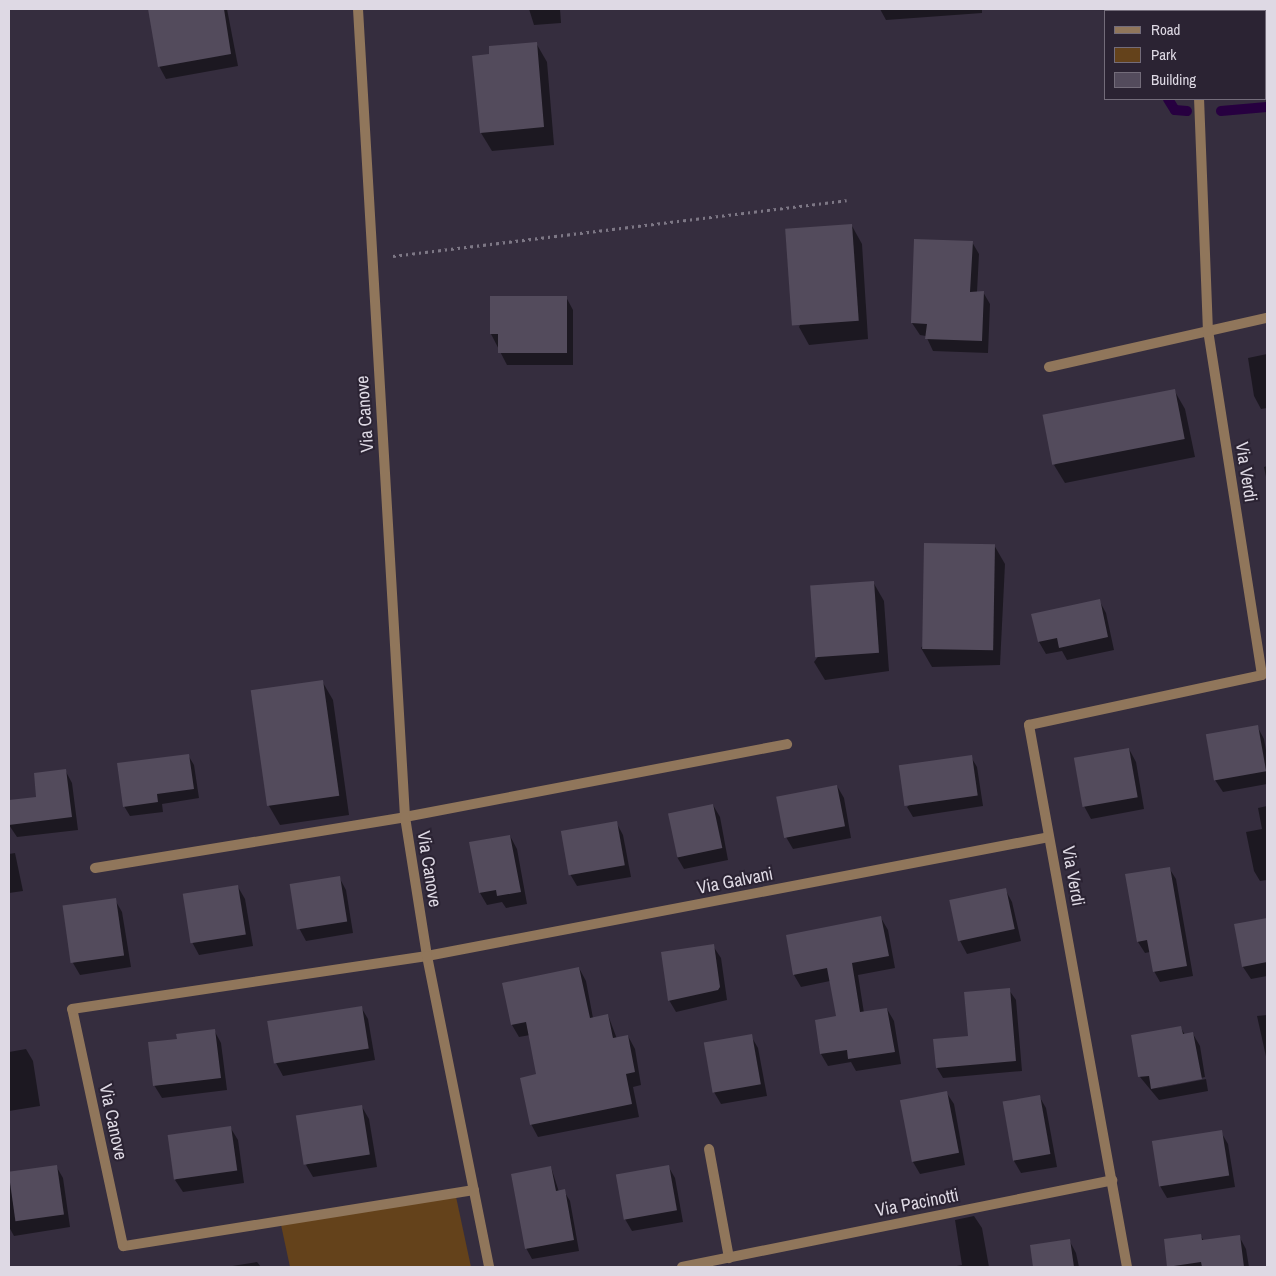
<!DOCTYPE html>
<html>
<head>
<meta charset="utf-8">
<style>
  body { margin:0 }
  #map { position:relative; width:1276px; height:1276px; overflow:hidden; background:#352d3e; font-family:"Archivo Narrow",sans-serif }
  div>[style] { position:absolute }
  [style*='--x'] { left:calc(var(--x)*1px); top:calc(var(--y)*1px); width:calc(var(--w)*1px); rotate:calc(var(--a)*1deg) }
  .green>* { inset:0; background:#64421b }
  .shadow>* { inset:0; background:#0007 }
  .stream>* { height:10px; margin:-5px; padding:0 5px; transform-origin:5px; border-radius:5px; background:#270040 }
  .building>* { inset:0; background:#534b5c; transform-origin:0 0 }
  .path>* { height:3px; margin-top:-1.5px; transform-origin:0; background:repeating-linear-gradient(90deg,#7d7785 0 2.5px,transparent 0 6.5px) }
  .service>* { height:10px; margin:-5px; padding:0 5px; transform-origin:5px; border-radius:5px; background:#90765b }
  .minor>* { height:10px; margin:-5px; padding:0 5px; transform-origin:5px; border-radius:5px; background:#90765b }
  .tertiary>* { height:10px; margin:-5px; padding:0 5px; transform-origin:5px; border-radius:5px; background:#90765b }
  span { translate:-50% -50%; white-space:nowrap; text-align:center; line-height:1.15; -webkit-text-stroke:4px #2b2333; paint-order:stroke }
  .street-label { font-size:18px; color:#ded9e4 }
  .frame { position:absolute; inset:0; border:10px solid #ded9e4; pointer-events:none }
  .legend { position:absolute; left:1104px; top:10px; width:162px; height:90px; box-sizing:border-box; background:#2b2333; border:1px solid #736c7a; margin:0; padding:6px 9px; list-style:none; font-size:15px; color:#ded9e4 }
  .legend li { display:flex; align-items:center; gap:10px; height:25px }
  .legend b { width:25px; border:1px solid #736c7a }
</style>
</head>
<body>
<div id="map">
  <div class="green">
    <i style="clip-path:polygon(455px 1192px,471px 1267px,290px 1267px,280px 1220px)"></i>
  </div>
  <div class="shadow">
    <i style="clip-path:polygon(166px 9px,227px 9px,238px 66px,166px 79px,159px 66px,150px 12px)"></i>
    <i style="clip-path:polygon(529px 9px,560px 9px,561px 23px,534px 25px)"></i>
    <i style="clip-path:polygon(880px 9px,982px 9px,982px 13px,886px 20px)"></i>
    <i style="clip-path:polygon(1207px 9px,1267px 9px,1267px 37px,1265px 38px,1265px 11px)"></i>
    <i style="clip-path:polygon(536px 43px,547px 62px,554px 145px,492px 151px,481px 133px)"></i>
    <i style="clip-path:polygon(852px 226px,862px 244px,868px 339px,809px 345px,799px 327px)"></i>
    <i style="clip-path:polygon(915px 240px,972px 242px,979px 254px,977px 292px,983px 292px,990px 304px,988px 353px,933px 351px,926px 336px,920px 335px,912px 323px)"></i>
    <i style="clip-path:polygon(491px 297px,566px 297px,573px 310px,573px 365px,507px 365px,491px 334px)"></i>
    <i style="clip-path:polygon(1267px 354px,1267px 408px,1261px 409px,1254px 396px,1248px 358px)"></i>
    <i style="clip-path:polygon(1174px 390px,1185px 409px,1195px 457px,1065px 483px,1054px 465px)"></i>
    <i style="clip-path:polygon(1267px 466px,1267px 482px,1264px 467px)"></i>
    <i style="clip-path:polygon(994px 545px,1005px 564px,1000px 665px,932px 667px,921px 648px)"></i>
    <i style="clip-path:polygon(873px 582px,884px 601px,889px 671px,825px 680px,814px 662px)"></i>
    <i style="clip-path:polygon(1099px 600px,1106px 613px,1114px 650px,1067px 660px,1062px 651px,1046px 654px,1039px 642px,1033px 615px)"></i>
    <i style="clip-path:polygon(322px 681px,333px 700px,349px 815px,280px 825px,269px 806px)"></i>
    <i style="clip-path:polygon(1257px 726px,1264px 739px,1267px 756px,1267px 784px,1223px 792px,1215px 780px,1208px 735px)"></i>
    <i style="clip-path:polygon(1129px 749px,1136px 762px,1144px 809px,1091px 819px,1084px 806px)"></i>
    <i style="clip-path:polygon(188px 755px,194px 765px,199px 798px,162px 804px,163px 812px,130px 816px,124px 806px)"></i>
    <i style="clip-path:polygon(971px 757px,977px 767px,983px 806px,913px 817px,907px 807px)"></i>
    <i style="clip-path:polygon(65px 770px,72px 783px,78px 830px,17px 837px,9px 825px,9px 802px,38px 798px)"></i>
    <i style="clip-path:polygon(837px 786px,844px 798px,851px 838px,793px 849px,786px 837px,778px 798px)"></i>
    <i style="clip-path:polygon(713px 805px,720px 817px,728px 860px,684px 869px,677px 857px)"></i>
    <i style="clip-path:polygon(1267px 806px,1267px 880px,1260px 881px,1254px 871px,1246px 832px,1262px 829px,1258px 808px)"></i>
    <i style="clip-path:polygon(616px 822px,623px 835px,631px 877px,577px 886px,570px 874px)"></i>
    <i style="clip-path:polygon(510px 836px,517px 849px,527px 904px,506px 908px,502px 902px,487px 905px,480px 893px,470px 843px)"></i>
    <i style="clip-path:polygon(15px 853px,23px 891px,9px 893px,9px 854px)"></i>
    <i style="clip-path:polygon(1169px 868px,1176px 879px,1193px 976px,1160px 982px,1154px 971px,1150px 952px,1145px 953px,1138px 942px,1127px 875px)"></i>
    <i style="clip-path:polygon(339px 877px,346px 890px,353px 933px,306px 941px,299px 928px)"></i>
    <i style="clip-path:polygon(238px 887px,245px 899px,253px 946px,199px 955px,192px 942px)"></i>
    <i style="clip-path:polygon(1005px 889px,1012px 902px,1021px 941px,967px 954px,960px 941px)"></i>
    <i style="clip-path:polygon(115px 900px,122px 912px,131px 967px,80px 975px,73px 963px)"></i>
    <i style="clip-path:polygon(881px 918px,888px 930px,895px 968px,858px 975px,864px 1013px,887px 1009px,894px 1021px,901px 1064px,856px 1071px,851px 1062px,828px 1066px,821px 1054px,838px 1017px,830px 981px,801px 987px,794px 975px,787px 936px)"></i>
    <i style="clip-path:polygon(1267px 919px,1267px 976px,1251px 979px,1243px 967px,1236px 925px)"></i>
    <i style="clip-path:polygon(713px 946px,721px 958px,727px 1000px,676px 1012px,669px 1000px)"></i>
    <i style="clip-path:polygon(579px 968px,586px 981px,593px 1018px,608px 1015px,617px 1039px,628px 1036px,635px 1049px,641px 1085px,633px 1087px,639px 1117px,538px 1137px,531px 1124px,538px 1075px,530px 1035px,519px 1037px,512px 1025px,503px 984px)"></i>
    <i style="clip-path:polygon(1009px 990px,1016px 1000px,1022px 1071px,943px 1078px,937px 1068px,969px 1037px)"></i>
    <i style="clip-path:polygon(361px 1007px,368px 1019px,375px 1060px,283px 1076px,276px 1063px)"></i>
    <i style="clip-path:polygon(1267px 1015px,1267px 1061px,1257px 1016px)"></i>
    <i style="clip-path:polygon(1181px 1028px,1185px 1035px,1193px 1034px,1200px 1046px,1205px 1077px,1154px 1089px,1206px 1079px,1208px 1091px,1159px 1100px,1140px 1077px,1132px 1036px)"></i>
    <i style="clip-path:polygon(214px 1030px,221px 1043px,227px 1090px,162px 1098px,154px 1085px,178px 1040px)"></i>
    <i style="clip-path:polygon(751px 1036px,758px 1048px,767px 1096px,721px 1104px,714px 1092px,705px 1044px)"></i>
    <i style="clip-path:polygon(26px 1049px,33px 1061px,40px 1106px,9px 1111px,9px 1052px)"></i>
    <i style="clip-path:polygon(946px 1092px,954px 1104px,965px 1165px,920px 1174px,913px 1162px)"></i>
    <i style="clip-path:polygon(1039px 1096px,1046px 1108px,1057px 1167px,1021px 1173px,1014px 1161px,1004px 1102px)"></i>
    <i style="clip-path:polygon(362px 1107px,369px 1119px,377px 1167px,313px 1177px,306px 1165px)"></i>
    <i style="clip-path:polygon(230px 1127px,238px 1140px,244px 1183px,183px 1192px,175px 1180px)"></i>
    <i style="clip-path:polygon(1221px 1132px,1228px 1144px,1235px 1187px,1167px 1198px,1160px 1186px,1153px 1143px)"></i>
    <i style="clip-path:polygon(56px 1166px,63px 1178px,70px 1227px,14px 1236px,9px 1227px,9px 1173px)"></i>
    <i style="clip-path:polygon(668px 1166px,675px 1178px,683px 1222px,632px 1231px,625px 1219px,617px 1176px)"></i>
    <i style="clip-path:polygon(551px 1167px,559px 1192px,564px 1191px,570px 1201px,579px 1251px,532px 1259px,526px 1248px)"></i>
    <i style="clip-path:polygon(974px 1216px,982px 1228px,989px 1267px,951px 1267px,962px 1265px,955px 1220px)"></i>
    <i style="clip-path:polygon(1200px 1235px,1204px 1241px,1239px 1236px,1246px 1249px,1249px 1267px,1169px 1267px)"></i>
    <i style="clip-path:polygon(1069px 1240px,1076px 1253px,1079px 1267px,1035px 1267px,1031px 1246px)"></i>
    <i style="clip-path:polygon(257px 1262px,261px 1267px,226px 1267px)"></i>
  </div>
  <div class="stream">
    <i style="--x:1135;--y:9;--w:2;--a:90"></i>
    <i style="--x:1168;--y:99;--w:13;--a:58"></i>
    <i style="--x:1175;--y:110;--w:12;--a:5"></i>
    <i style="--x:1221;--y:111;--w:46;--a:-5"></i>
  </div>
  <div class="building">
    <i style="clip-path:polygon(148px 9px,224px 9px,231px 54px,158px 67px)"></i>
    <i style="clip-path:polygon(537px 42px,544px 127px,480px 133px,472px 56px,489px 54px,489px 46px)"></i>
    <i style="left:852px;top:224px;width:97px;height:67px;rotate:86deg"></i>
    <i style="clip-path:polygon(914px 239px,973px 241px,970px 292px,984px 291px,982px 341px,925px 339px,927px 324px,911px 323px)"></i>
    <i style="clip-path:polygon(490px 296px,567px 296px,567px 353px,498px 353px,498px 334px,490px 334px)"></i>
    <i style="left:1175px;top:389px;width:51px;height:135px;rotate:79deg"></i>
    <i style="left:924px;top:543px;width:71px;height:106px;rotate:1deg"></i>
    <i style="left:874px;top:581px;width:72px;height:64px;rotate:86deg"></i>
    <i style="clip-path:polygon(1100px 599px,1108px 637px,1059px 648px,1057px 638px,1038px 642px,1031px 614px)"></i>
    <i style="left:323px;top:680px;width:117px;height:73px;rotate:82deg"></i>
    <i style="left:1258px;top:725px;width:47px;height:53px;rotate:80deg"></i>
    <i style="left:1129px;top:748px;width:50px;height:56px;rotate:80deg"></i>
    <i style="clip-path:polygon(189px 754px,194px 789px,157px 794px,158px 802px,123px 807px,117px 763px)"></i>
    <i style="left:972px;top:755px;width:41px;height:74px;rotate:82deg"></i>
    <i style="clip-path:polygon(66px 769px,72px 817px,9px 825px,9px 800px,36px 797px,34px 773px)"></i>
    <i style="left:837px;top:785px;width:42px;height:62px;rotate:79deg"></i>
    <i style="left:713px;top:804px;width:45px;height:46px;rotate:78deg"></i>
    <i style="left:617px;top:821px;width:45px;height:57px;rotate:80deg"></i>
    <i style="clip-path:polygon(510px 835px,521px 892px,497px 896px,496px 890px,479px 893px,469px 842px)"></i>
    <i style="clip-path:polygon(1170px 867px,1187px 966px,1153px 972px,1147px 940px,1137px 942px,1125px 874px)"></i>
    <i style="left:340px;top:876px;width:46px;height:51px;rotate:81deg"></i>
    <i style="left:238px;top:885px;width:50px;height:56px;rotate:81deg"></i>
    <i style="left:1006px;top:888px;width:42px;height:58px;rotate:78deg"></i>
    <i style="left:116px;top:898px;width:58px;height:54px;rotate:82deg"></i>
    <i style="clip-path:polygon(881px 916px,889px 956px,852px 963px,860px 1012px,887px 1008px,895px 1052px,848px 1059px,847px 1050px,820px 1054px,815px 1020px,836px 1016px,827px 968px,793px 975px,786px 935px)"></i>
    <i style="clip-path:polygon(1267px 918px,1267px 962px,1242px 967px,1234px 924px)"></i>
    <i style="clip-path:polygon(714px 944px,720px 987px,718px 990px,668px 1001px,661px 952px)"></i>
    <i style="clip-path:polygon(579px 967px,590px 1018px,608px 1014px,613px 1038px,628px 1035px,635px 1072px,626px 1074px,632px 1104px,530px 1125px,520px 1078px,536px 1074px,526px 1022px,511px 1025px,502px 983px)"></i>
    <i style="clip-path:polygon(1010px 988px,1016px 1061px,936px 1068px,933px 1039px,968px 1036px,964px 992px)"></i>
    <i style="left:362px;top:1006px;width:43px;height:96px;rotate:81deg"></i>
    <i style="clip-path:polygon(1181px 1026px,1183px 1034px,1193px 1032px,1202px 1079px,1151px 1089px,1149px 1076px,1138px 1077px,1131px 1035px)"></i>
    <i style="clip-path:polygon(215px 1029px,221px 1078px,153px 1086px,148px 1042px,177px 1039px,176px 1034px)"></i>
    <i style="left:752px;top:1034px;width:51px;height:49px;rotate:80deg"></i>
    <i style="left:947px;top:1091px;width:63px;height:48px;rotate:79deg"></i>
    <i style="left:1040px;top:1095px;width:60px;height:38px;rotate:80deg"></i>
    <i style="left:362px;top:1105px;width:50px;height:67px;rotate:81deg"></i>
    <i style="left:231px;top:1126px;width:45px;height:64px;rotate:82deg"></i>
    <i style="left:1222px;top:1130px;width:46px;height:71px;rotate:81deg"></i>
    <i style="left:57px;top:1165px;width:50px;height:49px;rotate:82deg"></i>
    <i style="left:669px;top:1165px;width:46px;height:54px;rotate:80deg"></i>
    <i style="clip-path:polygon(551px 1166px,556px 1191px,565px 1189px,574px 1240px,525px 1249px,511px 1174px)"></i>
    <i style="clip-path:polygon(1201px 1234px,1202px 1240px,1240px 1235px,1244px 1267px,1202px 1267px,1201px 1262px,1167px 1267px,1164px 1239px)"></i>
    <i style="clip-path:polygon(1070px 1239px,1074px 1267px,1033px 1267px,1030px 1245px)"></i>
  </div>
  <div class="path">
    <i style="--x:393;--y:256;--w:457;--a:-7"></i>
  </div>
  <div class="service">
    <i style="--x:405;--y:817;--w:389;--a:-10.8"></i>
  </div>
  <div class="minor">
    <i style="--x:1265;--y:68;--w:2;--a:0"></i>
    <i style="--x:1049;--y:367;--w:223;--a:-12.7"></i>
    <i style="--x:95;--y:868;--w:314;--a:-9.3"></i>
    <i style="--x:709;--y:1149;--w:111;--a:79.6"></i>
    <i style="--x:474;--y:1190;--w:355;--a:170.9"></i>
    <i style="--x:123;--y:1246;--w:242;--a:-102.1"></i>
    <i style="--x:72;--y:1009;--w:359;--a:-8.5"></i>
    <i style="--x:427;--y:956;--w:633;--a:-10.83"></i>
    <i style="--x:682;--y:1267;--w:439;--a:-11.4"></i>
    <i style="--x:1127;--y:1267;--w:551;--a:-100.25"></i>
    <i style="--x:1029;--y:725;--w:238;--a:-12.1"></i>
    <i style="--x:1262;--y:675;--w:347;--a:-98.9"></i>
    <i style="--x:1208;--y:332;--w:233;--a:-92.2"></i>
  </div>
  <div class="tertiary">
    <i style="--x:358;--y:9;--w:809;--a:86.67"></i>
    <i style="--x:405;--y:817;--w:141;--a:81"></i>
    <i style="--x:427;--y:956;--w:317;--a:78.7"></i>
  </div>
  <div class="street-label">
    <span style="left:365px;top:414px;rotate:-94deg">Via Canove</span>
    <span style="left:1246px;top:472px;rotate:81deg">Via Verdi</span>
    <span style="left:429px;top:869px;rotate:81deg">Via Canove</span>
    <span style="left:1073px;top:876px;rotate:80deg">Via Verdi</span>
    <span style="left:735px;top:881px;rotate:-11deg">Via Galvani</span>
    <span style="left:113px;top:1122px;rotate:78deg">Via Canove</span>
    <span style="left:917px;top:1203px;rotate:-11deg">Via Pacinotti</span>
  </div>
  <div class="frame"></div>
  <ul class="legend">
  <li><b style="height:6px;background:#90765b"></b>Road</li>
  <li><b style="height:14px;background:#64421b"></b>Park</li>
  <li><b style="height:14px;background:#534b5c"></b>Building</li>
  </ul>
</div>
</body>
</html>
